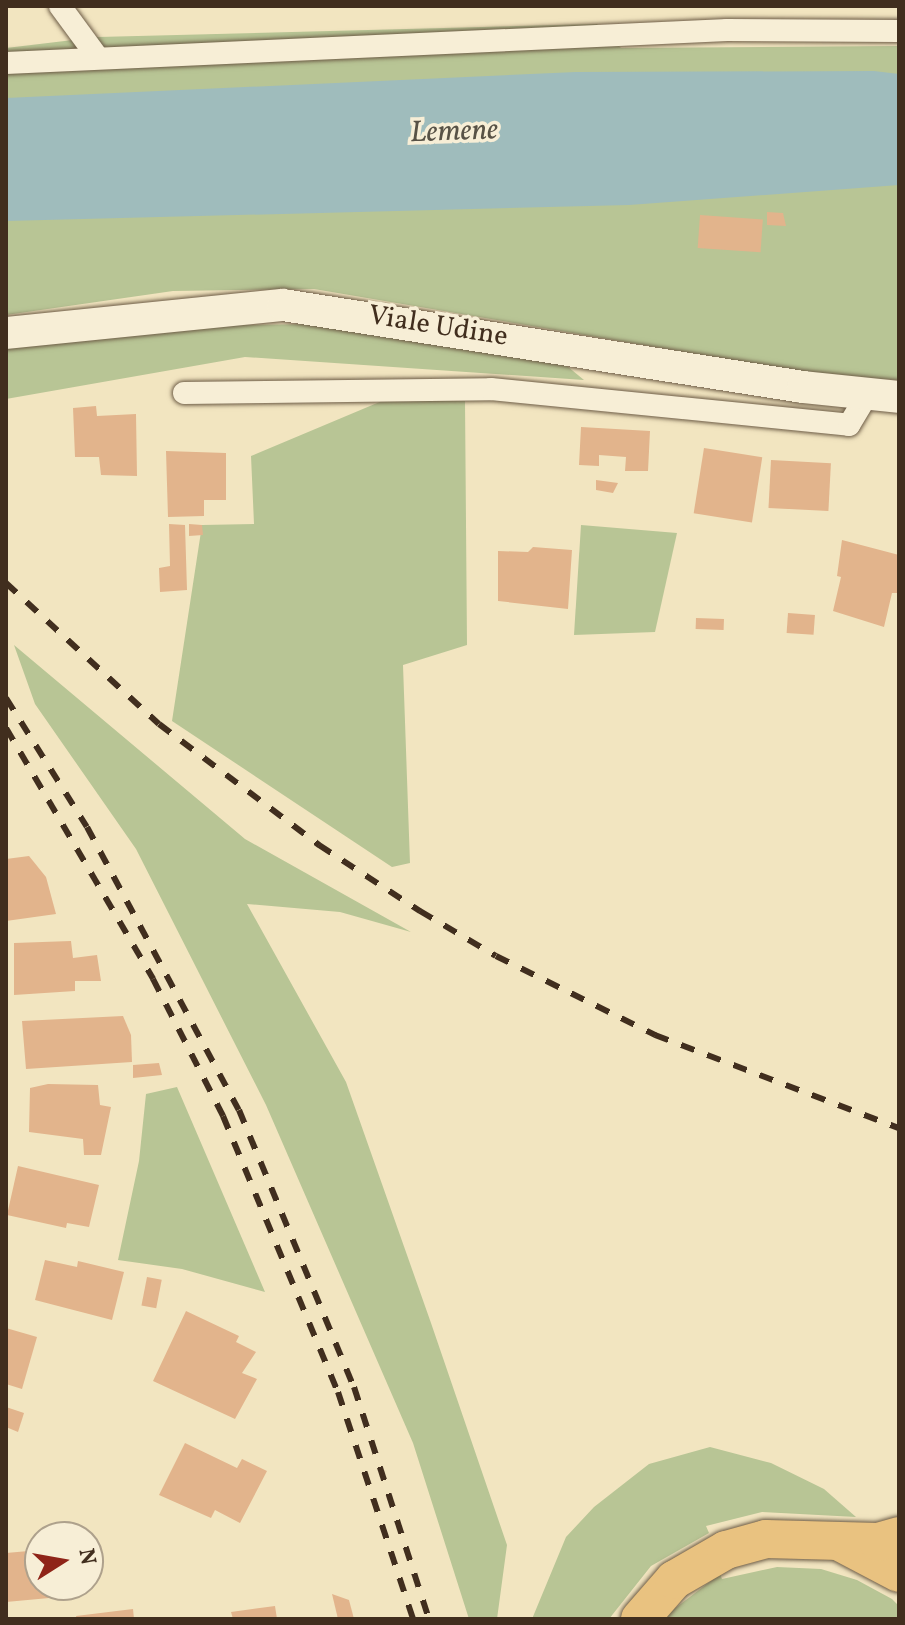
<!DOCTYPE html>
<html>
<head>
<meta charset="utf-8">
<style>
  body { margin:0 }
  #map { position:relative; width:905px; height:1625px; overflow:hidden; background:#f2e5c0; font-family:Vollkorn,serif }
  div>[style] { position:absolute }
  [style*='--x'] { left:calc(var(--x)*1px); top:calc(var(--y)*1px); width:calc(var(--w)*1px); rotate:calc(var(--a)*1deg) }
  .green>* { inset:0; background:#b8c595 }
  .water>* { inset:0; background:#9fbcbc }
  .building>* { inset:0; background:#e2b48c; transform-origin:0 0 }
  .roads { filter:drop-shadow(0 0 2px #6d5c46) drop-shadow(0 0 2px #6d5c46) }
  .minor>* { height:22px; margin:-11px; padding:0 11px; transform-origin:11px; border-radius:11px; background:#f7eed6 }
  .secondary>* { height:32px; margin:-16px; padding:0 16px; transform-origin:16px; border-radius:16px; background:#f7eed6 }
  .trunk>* { height:38px; margin:-19px; padding:0 19px; transform-origin:19px; border-radius:19px; background:#e9c280 }
  .rail>* { height:6px; margin-top:-3px; transform-origin:0; background:repeating-linear-gradient(90deg,#412e1e 0 14px,transparent 0 28px) }
  span { translate:-50% -50%; white-space:nowrap; text-align:center; line-height:1.15; -webkit-text-stroke:7px #f7eed6; paint-order:stroke }
  .street-label { font-size:28px; color:#412e1e }
  .water-label { font-size:30px; color:#585246; font-style:italic }
  .frame { position:absolute; inset:0; border:8px solid #412e1e; pointer-events:none }
  .north { position:absolute; left:24px; top:1521px; width:80px; height:80px; box-sizing:border-box; background:#f7eed6; border:2px solid #aea18c; border-radius:50%; rotate:79deg; font-size:22px; font-weight:700; line-height:32px; text-align:center; color:#412e1e }
  .north::after { content:''; display:block; margin:auto; width:28px; height:36px; background:#8f2418; clip-path:polygon(50% 0,100% 100%,50% 72%,0 100%) }
</style>
</head>
<body>
<div id="map">
  <div class="green">
    <i style="clip-path:polygon(597px 24px,621px 48px,899px 46px,899px 380px,832px 377px,314px 289px,173px 291px,6px 315px,6px 48px,98px 37px)"></i>
    <i style="clip-path:polygon(326px 324px,567px 366px,584px 380px,245px 357px,6px 399px,6px 346px,221px 325px)"></i>
    <i style="clip-path:polygon(389px 398px,465px 401px,467px 645px,403px 665px,410px 863px,392px 867px,172px 721px,202px 525px,254px 524px,251px 456px)"></i>
    <i style="clip-path:polygon(581px 525px,677px 533px,655px 632px,574px 635px)"></i>
    <i style="clip-path:polygon(14px 645px,245px 839px,411px 932px,340px 912px,247px 904px,346px 1082px,431px 1323px,507px 1545px,497px 1619px,469px 1619px,413px 1443px,266px 1105px,136px 849px,35px 704px)"></i>
    <i style="clip-path:polygon(177px 1087px,265px 1292px,182px 1269px,118px 1260px,139px 1161px,146px 1094px)"></i>
    <i style="clip-path:polygon(710px 1447px,771px 1463px,824px 1489px,856px 1517px,762px 1512px,706px 1526px,709px 1533px,651px 1566px,609px 1619px,532px 1619px,566px 1537px,594px 1507px,649px 1464px)"></i>
    <i style="clip-path:polygon(777px 1567px,821px 1569px,857px 1580px,892px 1599px,899px 1606px,899px 1619px,661px 1619px,720px 1574px,722px 1579px)"></i>
  </div>
  <div class="water">
    <i style="clip-path:polygon(874px 71px,899px 74px,899px 185px,629px 205px,6px 221px,6px 98px,576px 72px)"></i>
  </div>
  <div class="building">
    <i style="clip-path:polygon(767px 212px,783px 213px,786px 226px,767px 225px)"></i>
    <i style="left:700px;top:215px;width:63px;height:33px;rotate:4deg"></i>
    <i style="clip-path:polygon(96px 406px,97px 416px,136px 414px,137px 476px,101px 475px,99px 457px,75px 457px,73px 408px)"></i>
    <i style="clip-path:polygon(581px 427px,650px 431px,648px 471px,625px 471px,626px 457px,599px 455px,599px 466px,579px 465px)"></i>
    <i style="left:704px;top:448px;width:59px;height:66px;rotate:9deg"></i>
    <i style="clip-path:polygon(166px 451px,226px 453px,226px 500px,204px 500px,204px 516px,168px 517px)"></i>
    <i style="left:771px;top:460px;width:60px;height:48px;rotate:3deg"></i>
    <i style="clip-path:polygon(596px 480px,618px 483px,613px 493px,596px 490px)"></i>
    <i style="clip-path:polygon(169px 524px,185px 525px,187px 590px,160px 592px,159px 568px,170px 566px)"></i>
    <i style="clip-path:polygon(189px 524px,202px 525px,203px 535px,189px 536px)"></i>
    <i style="clip-path:polygon(842px 540px,899px 555px,897px 593px,892px 593px,884px 627px,833px 611px,841px 577px,837px 576px)"></i>
    <i style="clip-path:polygon(533px 547px,572px 550px,568px 609px,498px 601px,498px 551px,528px 552px)"></i>
    <i style="left:788px;top:613px;width:27px;height:20px;rotate:4deg"></i>
    <i style="left:696px;top:618px;width:28px;height:11px;rotate:2deg"></i>
    <i style="clip-path:polygon(29px 856px,46px 877px,56px 914px,6px 921px,6px 859px)"></i>
    <i style="clip-path:polygon(71px 941px,73px 958px,97px 955px,101px 981px,75px 981px,75px 991px,14px 995px,14px 943px)"></i>
    <i style="clip-path:polygon(123px 1016px,131px 1035px,132px 1062px,26px 1069px,22px 1021px)"></i>
    <i style="clip-path:polygon(159px 1063px,162px 1075px,133px 1078px,133px 1065px)"></i>
    <i style="clip-path:polygon(48px 1084px,98px 1085px,100px 1105px,111px 1107px,101px 1155px,84px 1155px,83px 1139px,29px 1132px,30px 1088px)"></i>
    <i style="clip-path:polygon(18px 1166px,99px 1185px,89px 1227px,67px 1223px,66px 1228px,7px 1215px)"></i>
    <i style="clip-path:polygon(45px 1260px,77px 1267px,78px 1261px,124px 1272px,112px 1320px,35px 1300px)"></i>
    <i style="left:147px;top:1277px;width:15px;height:29px;rotate:11deg"></i>
    <i style="clip-path:polygon(186px 1311px,239px 1336px,236px 1342px,256px 1352px,242px 1373px,257px 1379px,235px 1419px,153px 1381px)"></i>
    <i style="clip-path:polygon(6px 1328px,37px 1337px,22px 1389px,6px 1384px)"></i>
    <i style="clip-path:polygon(6px 1407px,24px 1413px,18px 1432px,6px 1427px)"></i>
    <i style="clip-path:polygon(185px 1443px,237px 1468px,242px 1459px,267px 1471px,240px 1523px,215px 1510px,211px 1518px,159px 1495px)"></i>
    <i style="clip-path:polygon(40px 1550px,40px 1585px,59px 1585px,60px 1597px,6px 1602px,6px 1553px)"></i>
    <i style="clip-path:polygon(332px 1594px,349px 1600px,354px 1619px,338px 1619px)"></i>
    <i style="clip-path:polygon(275px 1606px,277px 1619px,233px 1619px,231px 1612px)"></i>
    <i style="clip-path:polygon(133px 1609px,134px 1619px,77px 1619px,76px 1616px)"></i>
  </div>
  <div class="roads">
    <div class="minor">
      <i style="--x:60;--y:6;--w:61;--a:53.7"></i>
      <i style="--x:6;--y:63;--w:722;--a:-2.62"></i>
      <i style="--x:727;--y:30;--w:172;--a:0.3"></i>
      <i style="--x:184;--y:393;--w:307;--a:-0.7"></i>
      <i style="--x:491;--y:389;--w:360;--a:5.7"></i>
      <i style="--x:849;--y:425;--w:37;--a:-59"></i>
    </div>
    <div class="secondary">
      <i style="--x:6;--y:333;--w:278;--a:-5.8"></i>
      <i style="--x:283;--y:305;--w:526;--a:8.96"></i>
      <i style="--x:803;--y:387;--w:97;--a:5.9"></i>
    </div>
    <div class="trunk">
      <i style="--x:842;--y:1543;--w:64;--a:27.8"></i>
      <i style="--x:640;--y:1619;--w:52;--a:-48.9"></i>
      <i style="--x:674;--y:1580;--w:60;--a:-30"></i>
      <i style="--x:726;--y:1550;--w:41;--a:-15.4"></i>
      <i style="--x:766;--y:1539;--w:112;--a:1.5"></i>
      <i style="--x:878;--y:1542;--w:22;--a:-16"></i>
    </div>
  </div>
  <div class="rail">
    <i style="--x:6;--y:583;--w:208;--a:42.7"></i>
    <i style="--x:159;--y:724;--w:201;--a:37.1"></i>
    <i style="--x:319;--y:845;--w:121;--a:33.2"></i>
    <i style="--x:420;--y:911;--w:88;--a:30.6"></i>
    <i style="--x:496;--y:956;--w:178;--a:26.4"></i>
    <i style="--x:655;--y:1035;--w:261;--a:20.9"></i>
    <i style="--x:6;--y:698;--w:152;--a:57.9"></i>
    <i style="--x:87;--y:827;--w:321;--a:61.8"></i>
    <i style="--x:239;--y:1110;--w:300;--a:67.5"></i>
    <i style="--x:354;--y:1387;--w:244;--a:72.1"></i>
    <i style="--x:6;--y:728;--w:291;--a:59.6"></i>
    <i style="--x:153;--y:979;--w:154;--a:62.9"></i>
    <i style="--x:223;--y:1116;--w:299;--a:67.4"></i>
    <i style="--x:338;--y:1392;--w:239;--a:71.7"></i>
  </div>
  <div class="street-label">
    <span style="left:438px;top:327px;rotate:9deg">Viale Udine</span>
  </div>
  <div class="water-label">
    <span style="left:454px;top:132px;rotate:-2deg">Lemene</span>
  </div>
  <div class="frame"></div>
  <div class="north">N</div>
</div>
</body>
</html>
